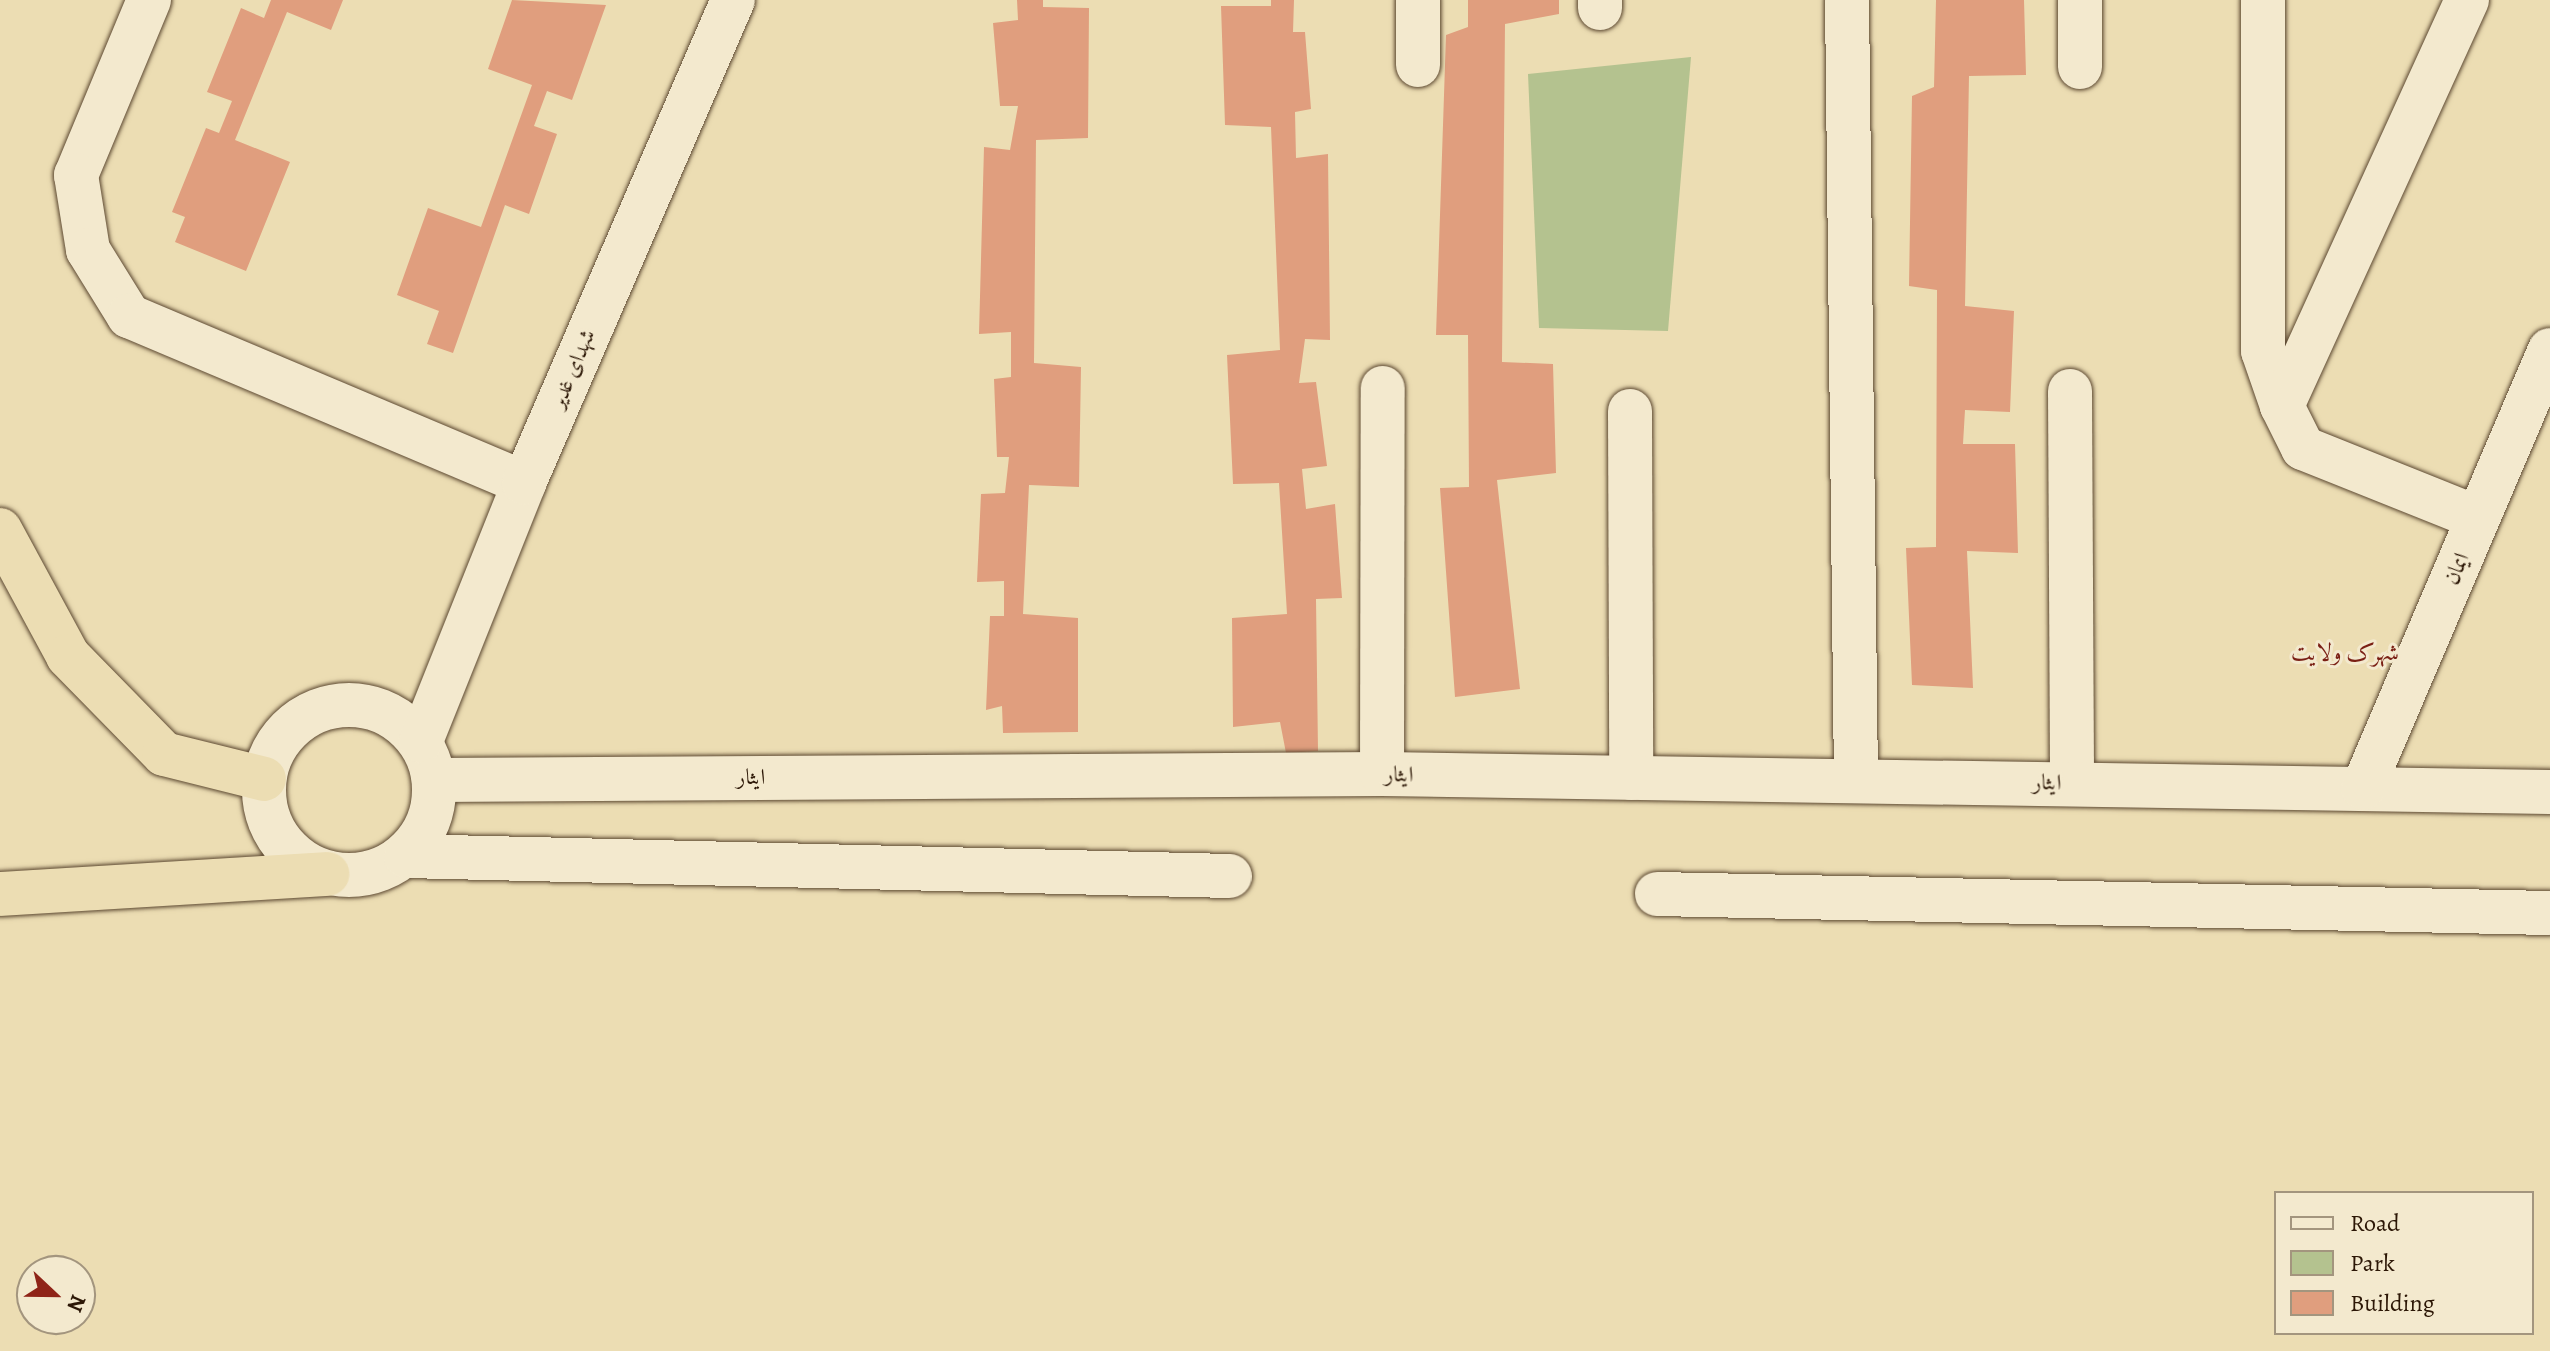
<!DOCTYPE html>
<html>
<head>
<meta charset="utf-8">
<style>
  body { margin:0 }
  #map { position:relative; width:2550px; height:1351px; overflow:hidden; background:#ecddb3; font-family:Alegreya,Amiri,serif }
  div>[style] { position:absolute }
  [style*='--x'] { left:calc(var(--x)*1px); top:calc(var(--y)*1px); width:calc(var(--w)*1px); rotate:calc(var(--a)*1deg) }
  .green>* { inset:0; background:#b4c28f }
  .building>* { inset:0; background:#e09e7e }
  .roads { filter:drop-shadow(0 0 2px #5c4831) drop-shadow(0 0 2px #5c4831) }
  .minor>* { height:44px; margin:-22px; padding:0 22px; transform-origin:22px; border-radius:22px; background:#f3e9ce }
  .minor>.ring { margin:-22px; padding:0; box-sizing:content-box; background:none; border:44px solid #f3e9ce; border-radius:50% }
  .highway>* { height:44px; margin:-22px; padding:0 22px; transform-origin:22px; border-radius:22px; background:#ecddb3 }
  span { translate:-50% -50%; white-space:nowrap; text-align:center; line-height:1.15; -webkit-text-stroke:6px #f3e9ce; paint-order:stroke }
  .street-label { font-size:22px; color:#2c1706 }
  .neighbourhood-label { font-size:24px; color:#7a1f14 }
  .legend { position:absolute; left:2274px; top:1191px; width:260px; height:144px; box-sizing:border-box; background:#f3e9ce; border:2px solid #a3957e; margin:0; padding:10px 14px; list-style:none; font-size:24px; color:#2c1706 }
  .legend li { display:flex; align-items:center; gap:16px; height:40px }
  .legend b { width:40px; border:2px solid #a3957e }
  .north { position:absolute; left:16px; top:1255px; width:80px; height:80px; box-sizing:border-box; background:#f3e9ce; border:2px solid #a3957e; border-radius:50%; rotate:112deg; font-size:22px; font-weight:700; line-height:32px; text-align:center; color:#2c1706 }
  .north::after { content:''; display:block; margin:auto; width:28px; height:36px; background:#8f2418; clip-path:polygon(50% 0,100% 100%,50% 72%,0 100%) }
</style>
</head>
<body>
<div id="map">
  <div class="green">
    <i style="clip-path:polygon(1691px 57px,1668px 331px,1539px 328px,1528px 74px)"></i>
  </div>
  <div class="building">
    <i style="clip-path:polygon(271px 0,343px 0,331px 30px,287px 12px,235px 140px,290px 162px,246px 271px,175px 242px,185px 217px,172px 212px,206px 128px,219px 133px,232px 101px,207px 92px,241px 8px,264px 18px)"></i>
    <i style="clip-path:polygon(512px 0,606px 5px,572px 100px,547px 91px,534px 126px,557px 134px,529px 214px,505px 205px,453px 353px,427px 344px,439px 311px,397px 295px,428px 208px,481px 227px,532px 85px,488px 69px)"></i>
    <i style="clip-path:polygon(1017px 0,1043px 0,1043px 7px,1089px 8px,1088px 138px,1036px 140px,1034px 363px,1081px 367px,1079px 487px,1029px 485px,1023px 614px,1078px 618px,1078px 732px,1003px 733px,1002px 706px,986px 710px,990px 616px,1004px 616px,1004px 581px,977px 582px,981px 494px,1005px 493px,1009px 457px,997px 457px,994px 379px,1011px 377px,1011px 332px,979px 334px,984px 147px,1010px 150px,1018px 106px,1000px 106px,993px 23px,1018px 20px)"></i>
    <i style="clip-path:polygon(1271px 0,1294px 0,1293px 32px,1305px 32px,1311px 109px,1295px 112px,1296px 158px,1328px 154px,1330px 340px,1305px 339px,1299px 383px,1316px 382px,1327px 466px,1302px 469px,1306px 509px,1335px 504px,1342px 598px,1316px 599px,1318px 751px,1286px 753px,1280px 722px,1233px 727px,1232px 618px,1287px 614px,1279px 483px,1233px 484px,1227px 355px,1280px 350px,1271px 127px,1225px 125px,1221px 6px,1271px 6px)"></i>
    <i style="clip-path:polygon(1468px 0,1559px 0,1559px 14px,1505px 24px,1502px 362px,1553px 364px,1556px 473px,1497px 480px,1520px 689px,1455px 697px,1440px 488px,1469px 487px,1468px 335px,1436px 335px,1446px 35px,1468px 27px)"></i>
    <i style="clip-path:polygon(1936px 0,2024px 0,2026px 75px,1969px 76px,1965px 306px,2014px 311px,2010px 412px,1965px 410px,1963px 444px,2015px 444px,2018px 553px,1967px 551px,1973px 688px,1912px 685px,1906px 548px,1936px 547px,1937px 290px,1909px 286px,1912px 96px,1934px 87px)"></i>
  </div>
  <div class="roads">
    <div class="minor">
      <i style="--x:149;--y:0;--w:190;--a:112.6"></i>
      <i style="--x:76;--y:175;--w:76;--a:80.9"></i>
      <i style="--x:88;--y:250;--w:78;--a:58.2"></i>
      <i style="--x:129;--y:316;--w:429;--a:22.9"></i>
      <i style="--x:1600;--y:0;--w:8;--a:90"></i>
      <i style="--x:1847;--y:0;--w:781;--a:89.34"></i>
      <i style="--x:2263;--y:0;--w:351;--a:90"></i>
      <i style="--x:2263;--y:351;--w:58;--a:70.9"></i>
      <i style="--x:2282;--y:406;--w:47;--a:63.4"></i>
      <i style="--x:2303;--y:448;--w:188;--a:21.8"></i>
      <i style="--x:1418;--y:65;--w:65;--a:-90"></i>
      <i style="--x:2080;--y:67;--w:67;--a:-90"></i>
      <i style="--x:2070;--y:391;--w:393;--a:89.7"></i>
      <i style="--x:2282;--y:406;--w:446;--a:-65.5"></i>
      <i style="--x:1630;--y:411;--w:367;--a:89.8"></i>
      <i class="ring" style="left:264px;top:705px;width:126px;height:126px"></i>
      <i style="--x:421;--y:741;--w:278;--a:-68.2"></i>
      <i style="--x:524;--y:483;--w:526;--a:-66.6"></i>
      <i style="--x:1382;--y:774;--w:386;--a:-89.9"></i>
      <i style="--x:435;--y:780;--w:947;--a:-0.36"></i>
      <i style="--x:1382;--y:774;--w:1168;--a:0.88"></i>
      <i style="--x:2363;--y:788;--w:476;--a:-66.9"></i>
      <i style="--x:406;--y:856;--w:824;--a:1.39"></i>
      <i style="--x:1657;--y:894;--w:893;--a:1.22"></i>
    </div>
    <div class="highway">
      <i style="--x:0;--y:530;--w:143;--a:61.6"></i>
      <i style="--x:68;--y:656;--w:137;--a:45.6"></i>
      <i style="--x:164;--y:754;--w:103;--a:14"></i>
      <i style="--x:0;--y:894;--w:328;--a:-3.5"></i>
    </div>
  </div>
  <div class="street-label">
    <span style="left:573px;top:369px;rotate:-67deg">شهدای غدیر</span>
    <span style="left:2457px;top:569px;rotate:-67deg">ایمان</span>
    <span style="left:1399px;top:775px;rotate:1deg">ایثار</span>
    <span style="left:751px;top:778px">ایثار</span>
    <span style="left:2047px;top:783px;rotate:1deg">ایثار</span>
  </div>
  <div class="neighbourhood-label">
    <span style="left:2345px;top:653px">شهرک ولایت</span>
  </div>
  <ul class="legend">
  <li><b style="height:10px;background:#f3e9ce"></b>Road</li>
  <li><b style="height:22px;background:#b4c28f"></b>Park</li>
  <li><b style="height:22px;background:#e09e7e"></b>Building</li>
  </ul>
  <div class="north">N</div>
</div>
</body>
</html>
